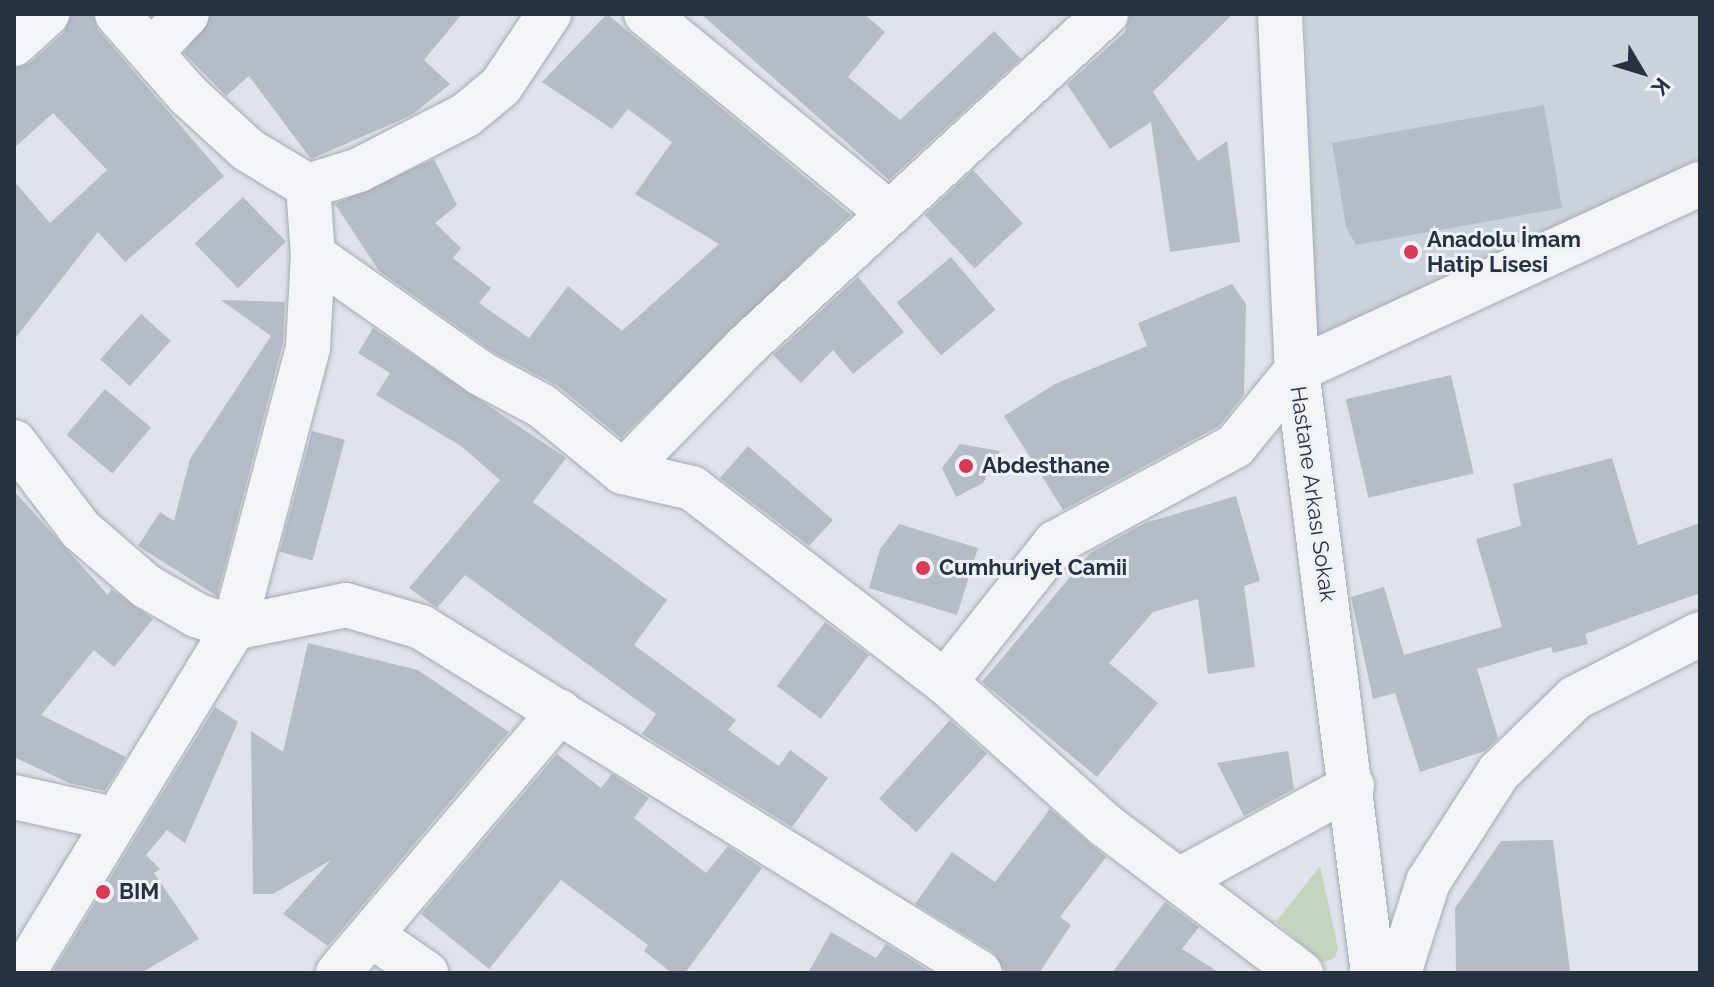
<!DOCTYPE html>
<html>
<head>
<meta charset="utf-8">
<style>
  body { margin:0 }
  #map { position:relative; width:1714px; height:987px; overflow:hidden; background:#dee3e9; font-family:Raleway,sans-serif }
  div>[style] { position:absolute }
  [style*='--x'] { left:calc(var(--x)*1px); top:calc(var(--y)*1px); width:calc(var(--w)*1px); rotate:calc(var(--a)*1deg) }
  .built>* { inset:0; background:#ccd2db }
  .green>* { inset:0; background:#c5d4bf }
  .building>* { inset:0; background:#b5bcc6; transform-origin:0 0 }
  .roads { filter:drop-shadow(0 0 2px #a3aab3) drop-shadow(0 0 2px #a3aab3) }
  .minor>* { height:44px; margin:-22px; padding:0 22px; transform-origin:22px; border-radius:22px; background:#f2f4f7 }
  .dots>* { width:22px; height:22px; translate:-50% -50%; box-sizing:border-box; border:4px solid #eef2f7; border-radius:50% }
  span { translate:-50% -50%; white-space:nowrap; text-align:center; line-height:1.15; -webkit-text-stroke:6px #eef2f7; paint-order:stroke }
  .poi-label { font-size:22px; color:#263141; font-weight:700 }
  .left { translate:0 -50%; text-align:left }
  .street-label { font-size:22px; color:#263141 }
  .frame { position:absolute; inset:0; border:16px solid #263141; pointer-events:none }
  .north { position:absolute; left:1602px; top:32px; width:80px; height:80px; -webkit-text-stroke:6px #eef2f7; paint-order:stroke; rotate:128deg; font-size:22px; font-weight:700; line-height:32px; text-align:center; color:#263141 }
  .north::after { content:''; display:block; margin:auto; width:28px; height:36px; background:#263141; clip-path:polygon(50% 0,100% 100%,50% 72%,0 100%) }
</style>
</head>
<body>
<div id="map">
  <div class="built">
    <i style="clip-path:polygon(1305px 14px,1700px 14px,1700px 163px,1316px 341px)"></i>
  </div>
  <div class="green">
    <i style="clip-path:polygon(1320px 866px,1338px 948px,1335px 958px,1323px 962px,1276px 922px)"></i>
  </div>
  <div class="building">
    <i style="clip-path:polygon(72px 14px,93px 14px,98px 30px,224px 176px,125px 262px,98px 232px,14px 340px,14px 181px,50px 223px,107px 170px,53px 113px,14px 148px,14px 68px,31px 62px,64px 32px)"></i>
    <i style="clip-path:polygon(211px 14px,462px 14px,424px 60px,450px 84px,412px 115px,311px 159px,249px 76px,226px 96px,184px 53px)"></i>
    <i style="clip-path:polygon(607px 14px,851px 215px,621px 438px,558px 386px,493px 352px,379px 271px,335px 204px,434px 159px,457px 205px,435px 223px,461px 248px,453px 258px,491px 288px,479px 303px,529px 338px,568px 286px,622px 331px,719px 244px,635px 194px,672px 142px,628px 109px,612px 129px,542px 82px)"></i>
    <i style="clip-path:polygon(701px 14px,864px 14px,885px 32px,848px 77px,900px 120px,994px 31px,1021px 59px,889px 180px)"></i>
    <i style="clip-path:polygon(1130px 14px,1233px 14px,1153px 92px,1198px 161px,1227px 141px,1240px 242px,1170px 252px,1151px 122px,1110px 149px,1067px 84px,1125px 32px)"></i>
    <i style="clip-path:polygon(1544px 105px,1562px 208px,1356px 245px,1346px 227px,1332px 143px)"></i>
    <i style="left:973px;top:170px;width:73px;height:66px;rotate:47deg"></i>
    <i style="left:243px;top:197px;width:62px;height:67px;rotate:46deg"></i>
    <i style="left:951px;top:257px;width:69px;height:71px;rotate:50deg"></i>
    <i style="clip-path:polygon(858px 277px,904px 332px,853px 374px,833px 350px,801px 383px,773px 355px)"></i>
    <i style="clip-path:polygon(1232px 284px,1246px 304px,1244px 395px,1219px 426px,1063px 510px,1004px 416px,1055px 384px,1147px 346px,1138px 323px)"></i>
    <i style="clip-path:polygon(221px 300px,285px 302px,283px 343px,217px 596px,138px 546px,160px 512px,174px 521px,190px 459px,271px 336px)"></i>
    <i style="left:141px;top:314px;width:40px;height:61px;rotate:42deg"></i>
    <i style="clip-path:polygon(373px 328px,566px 458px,533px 502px,667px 600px,634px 645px,736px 720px,728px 730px,779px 766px,790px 750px,828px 778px,792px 827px,642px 734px,656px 714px,465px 575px,437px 608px,409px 588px,500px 480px,461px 446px,376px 395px,390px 373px,358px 353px)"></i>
    <i style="left:1451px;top:375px;width:101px;height:108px;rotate:77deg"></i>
    <i style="left:105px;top:389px;width:60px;height:60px;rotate:40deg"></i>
    <i style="left:312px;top:431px;width:34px;height:125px;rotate:15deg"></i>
    <i style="clip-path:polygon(960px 444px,1000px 451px,983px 483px,956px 497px,942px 468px)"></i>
    <i style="clip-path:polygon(748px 446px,833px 520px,809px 546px,720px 478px)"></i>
    <i style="clip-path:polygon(1612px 458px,1638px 545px,1700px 523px,1700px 593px,1585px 634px,1588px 644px,1553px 653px,1551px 647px,1477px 669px,1498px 738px,1485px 751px,1420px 772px,1395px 693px,1373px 699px,1351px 597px,1384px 587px,1404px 655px,1502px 627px,1476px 539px,1521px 526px,1513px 484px)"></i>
    <i style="clip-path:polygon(14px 491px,108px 595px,111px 589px,153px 619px,114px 667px,94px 650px,41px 715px,126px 757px,105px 791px,69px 783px,14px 757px)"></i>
    <i style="clip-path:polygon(1236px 496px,1260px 581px,1244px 586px,1255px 667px,1208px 674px,1198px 599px,1153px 612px,1109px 663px,1158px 703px,1097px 777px,982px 682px,1090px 553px,1145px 523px)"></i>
    <i style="clip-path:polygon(899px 524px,978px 548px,957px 615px,869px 588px,880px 549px)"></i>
    <i style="left:825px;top:622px;width:55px;height:80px;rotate:37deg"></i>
    <i style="clip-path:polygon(308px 643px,418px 670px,509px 732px,328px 946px,283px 914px,331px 860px,273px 894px,253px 894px,251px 731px,283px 752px)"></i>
    <i style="clip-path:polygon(215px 707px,238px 722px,185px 843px,167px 830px,146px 855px,160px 869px,154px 873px,199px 939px,141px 973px,52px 973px)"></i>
    <i style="left:950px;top:720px;width:50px;height:106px;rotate:42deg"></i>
    <i style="clip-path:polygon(1288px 751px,1294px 789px,1244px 816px,1217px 763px)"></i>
    <i style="clip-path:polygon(557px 754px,601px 788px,612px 774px,649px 798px,634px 818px,706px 873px,728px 846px,762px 868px,685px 973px,672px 973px,644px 951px,648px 945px,561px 880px,489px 969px,421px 914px)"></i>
    <i style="clip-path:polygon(1050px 809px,1106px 857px,1060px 917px,1071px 925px,1039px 973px,1005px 973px,993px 952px,915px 904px,952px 852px,995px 882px)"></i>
    <i style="clip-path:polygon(1553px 840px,1570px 971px,1456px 973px,1455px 908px,1501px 841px)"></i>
    <i style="clip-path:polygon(1165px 902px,1199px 927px,1182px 949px,1220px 973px,1112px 973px)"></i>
    <i style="clip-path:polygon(831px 932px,876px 958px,886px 944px,932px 973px,808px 973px)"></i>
  </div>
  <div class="roads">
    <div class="minor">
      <i style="--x:117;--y:14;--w:108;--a:48.8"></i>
      <i style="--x:188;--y:95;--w:81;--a:42.5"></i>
      <i style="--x:248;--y:150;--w:70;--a:31"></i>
      <i style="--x:308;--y:186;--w:69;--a:85.9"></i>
      <i style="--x:313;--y:255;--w:204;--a:35.2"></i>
      <i style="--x:480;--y:373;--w:70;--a:28"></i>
      <i style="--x:542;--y:406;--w:104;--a:39.2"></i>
      <i style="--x:623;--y:472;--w:71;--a:13.1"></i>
      <i style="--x:692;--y:488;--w:319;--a:37.5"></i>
      <i style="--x:945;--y:682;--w:215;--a:41.8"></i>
      <i style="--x:1105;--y:825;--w:246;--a:37.1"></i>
      <i style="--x:646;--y:14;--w:315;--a:39.3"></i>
      <i style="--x:1280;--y:14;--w:356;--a:87.3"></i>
      <i style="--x:1297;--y:370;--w:608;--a:82.82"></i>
      <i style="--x:14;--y:44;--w:45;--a:-42.3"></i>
      <i style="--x:151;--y:52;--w:52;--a:-46.5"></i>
      <i style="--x:308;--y:186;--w:53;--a:-17.4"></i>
      <i style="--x:359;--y:170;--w:120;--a:-27.2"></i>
      <i style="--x:466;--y:115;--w:45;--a:-39.6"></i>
      <i style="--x:501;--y:86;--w:87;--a:-56.3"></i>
      <i style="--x:14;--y:442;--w:111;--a:52.7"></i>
      <i style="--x:81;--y:530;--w:86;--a:40.7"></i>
      <i style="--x:146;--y:586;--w:58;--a:30.1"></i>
      <i style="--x:196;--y:615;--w:40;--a:18.9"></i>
      <i style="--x:234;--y:628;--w:114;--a:-11.6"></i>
      <i style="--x:346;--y:605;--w:78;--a:16.3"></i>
      <i style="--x:421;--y:627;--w:657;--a:31.76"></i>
      <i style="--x:623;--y:472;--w:176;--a:-45.7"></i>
      <i style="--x:746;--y:346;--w:490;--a:-42.7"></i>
      <i style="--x:945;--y:682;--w:177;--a:-51.6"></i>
      <i style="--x:1055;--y:543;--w:204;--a:-28.3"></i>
      <i style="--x:1235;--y:446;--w:98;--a:-50.8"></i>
      <i style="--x:1297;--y:370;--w:444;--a:-24.8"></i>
      <i style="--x:14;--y:797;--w:102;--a:12.4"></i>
      <i style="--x:1179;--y:880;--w:197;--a:-28.5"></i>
      <i style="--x:371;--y:935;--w:67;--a:34.6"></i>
      <i style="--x:23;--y:973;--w:404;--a:-58.6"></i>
      <i style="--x:234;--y:628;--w:291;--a:-75.2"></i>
      <i style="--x:308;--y:347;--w:92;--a:-86.9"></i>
      <i style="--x:338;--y:973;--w:343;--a:-49.7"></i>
      <i style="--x:1399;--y:973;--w:96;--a:-72.3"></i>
      <i style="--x:1428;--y:882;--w:131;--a:-57.2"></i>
      <i style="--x:1499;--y:772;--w:106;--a:-44.2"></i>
      <i style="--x:1575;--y:698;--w:140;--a:-27.1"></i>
    </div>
  </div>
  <div class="dots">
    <i style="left:1411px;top:252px;background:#d83956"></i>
    <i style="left:966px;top:466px;background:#d83956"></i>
    <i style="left:923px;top:568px;background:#d83956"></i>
    <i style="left:103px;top:892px;background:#d83956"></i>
  </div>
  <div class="poi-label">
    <span class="left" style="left:1427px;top:252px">Anadolu İmam<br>Hatip Lisesi</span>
    <span class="left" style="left:982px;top:466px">Abdesthane</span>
    <span class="left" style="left:939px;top:568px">Cumhuriyet Camii</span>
    <span class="left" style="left:119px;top:892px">BIM</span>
  </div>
  <div class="street-label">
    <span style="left:1313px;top:494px;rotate:82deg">Hastane Arkası Sokak</span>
  </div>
  <div class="frame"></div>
  <div class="north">K</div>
</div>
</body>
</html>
